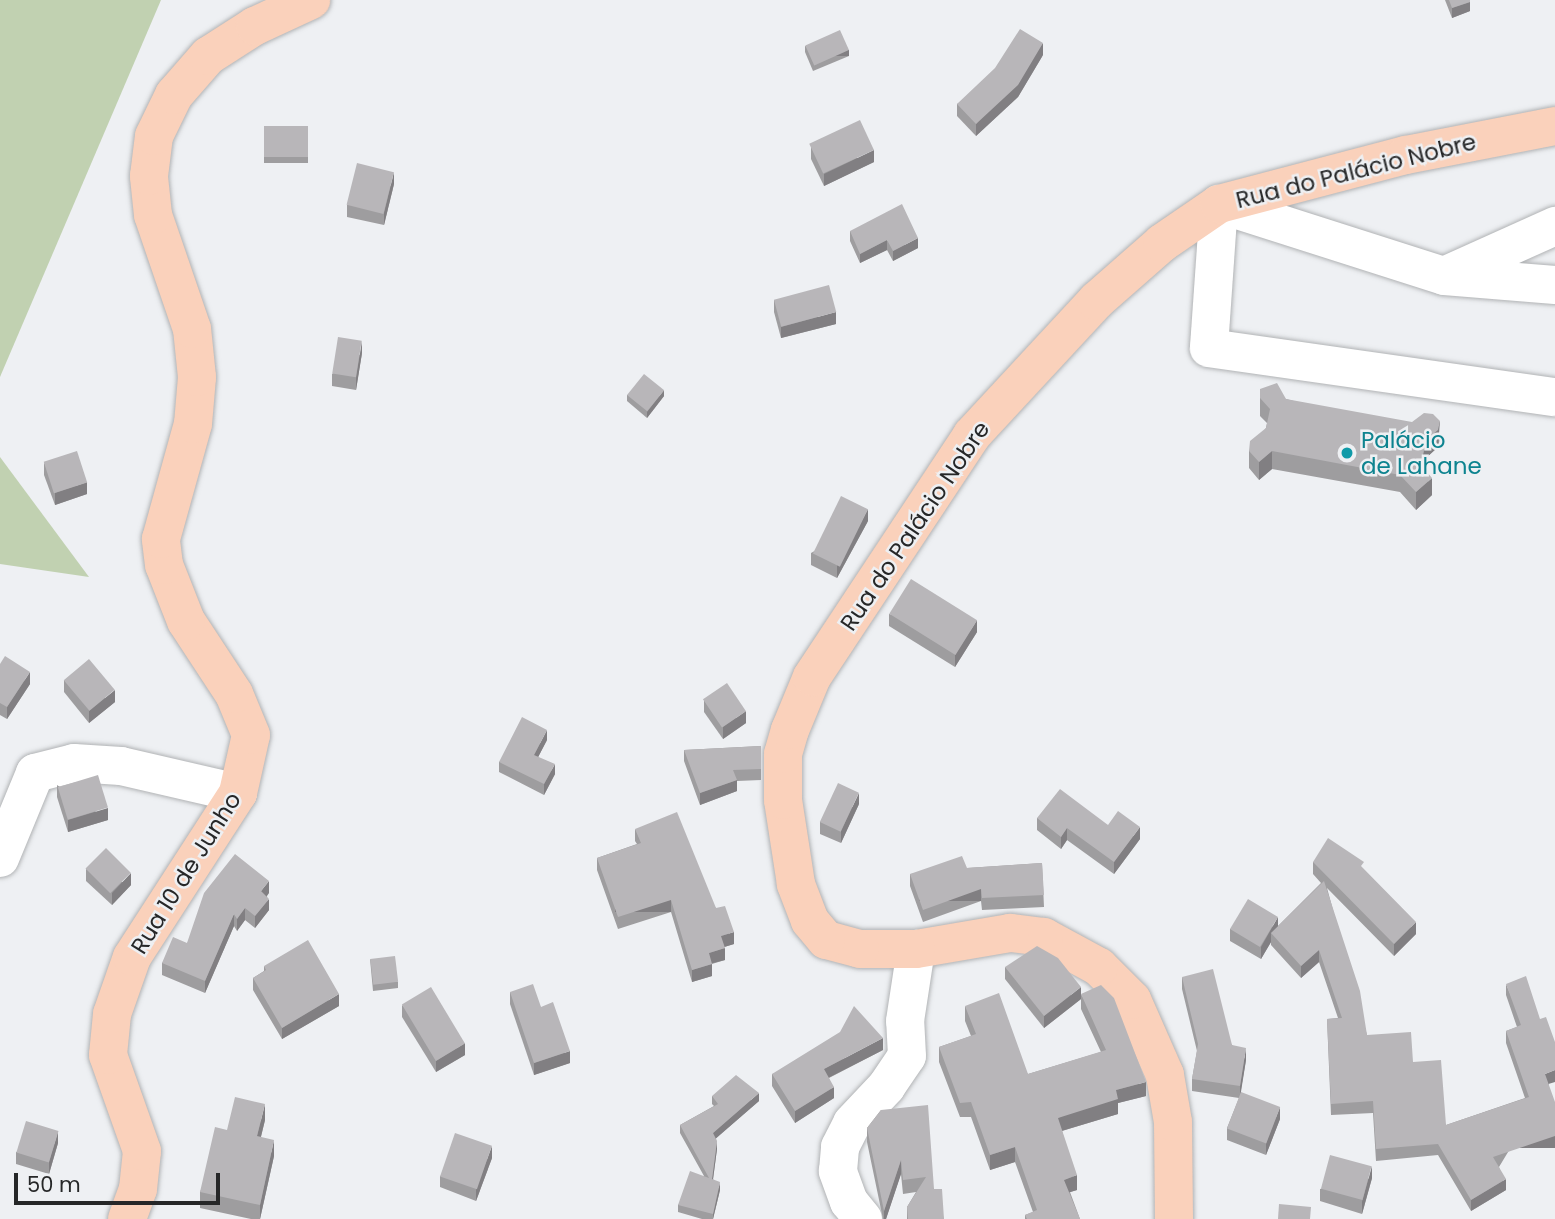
<!DOCTYPE html>
<html>
<head>
<meta charset="utf-8">
<style>
  body { margin:0 }
  #map { position:relative; width:1555px; height:1219px; overflow:hidden; background:#eef0f3; font-family:Poppins,sans-serif }
  div>[style] { position:absolute }
  [style*='--x'] { left:calc(var(--x)*1px); top:calc(var(--y)*1px); width:calc(var(--w)*1px); rotate:calc(var(--a)*1deg) }
  .green>* { inset:0; background:#c1d1b1 }
  .roads { filter:drop-shadow(0 0 2px #b1b3b5) drop-shadow(0 0 2px #b1b3b5) }
  .minor>* { height:38px; margin:-19px; padding:0 19px; transform-origin:19px; border-radius:19px; background:#fff }
  .major>* { height:38px; margin:-19px; padding:0 19px; transform-origin:19px; border-radius:19px; background:#fad1bb }
  .wall>* { inset:0; background:#9e9d9f; transform-origin:0 0 }
  .shaded-wall>* { inset:0; background:#817f82; transform-origin:0 0 }
  .building>* { inset:0; background:#b8b6b9; transform-origin:0 0 }
  .dots>* { width:19px; height:19px; translate:-50% -50%; box-sizing:border-box; border:4px solid #eef0f3; border-radius:50% }
  span { translate:-50% -50%; white-space:nowrap; text-align:center; line-height:1.15; -webkit-text-stroke:5px #eef0f3; paint-order:stroke }
  .street-label { font-size:23px; color:#262728 }
  .culture-label { font-size:23px; color:#0d838f }
  .left { translate:0 -50%; text-align:left }
  .scale { position:absolute; left:14px; top:1173px; width:206px; height:32px; box-sizing:border-box; border:4px solid #262728; border-top:0; padding-left:9px; font-size:21px; line-height:24px; white-space:nowrap; color:#262728; -webkit-text-stroke:5px #eef0f3; paint-order:stroke }
</style>
</head>
<body>
<div id="map">
  <div class="green">
    <i style="clip-path:polygon(0 0,161px 0,0 377px)"></i>
    <i style="clip-path:polygon(0 457px,89px 577px,0 564px)"></i>
  </div>
  <div class="roads">
    <div class="minor">
      <i style="--x:1446;--y:275;--w:120;--a:-24.2"></i>
      <i style="--x:1555;--y:285;--w:111;--a:-175.4"></i>
      <i style="--x:1444;--y:276;--w:236;--a:-162.3"></i>
      <i style="--x:1219;--y:204;--w:144;--a:94"></i>
      <i style="--x:1209;--y:348;--w:349;--a:8.1"></i>
      <i style="--x:0;--y:858;--w:92;--a:-67.6"></i>
      <i style="--x:35;--y:773;--w:40;--a:-14.4"></i>
      <i style="--x:74;--y:763;--w:47;--a:3.7"></i>
      <i style="--x:121;--y:766;--w:120;--a:13"></i>
      <i style="--x:863;--y:1219;--w:22;--a:-129"></i>
      <i style="--x:849;--y:1202;--w:33;--a:-110"></i>
      <i style="--x:838;--y:1171;--w:24;--a:-85"></i>
      <i style="--x:840;--y:1147;--w:27;--a:-63"></i>
      <i style="--x:852;--y:1123;--w:50;--a:-46.6"></i>
      <i style="--x:886;--y:1087;--w:37;--a:-56"></i>
      <i style="--x:907;--y:1056;--w:35;--a:-93"></i>
      <i style="--x:905;--y:1021;--w:73;--a:-81.3"></i>
    </div>
    <div class="major">
      <i style="--x:127;--y:1219;--w:32;--a:-70"></i>
      <i style="--x:138;--y:1189;--w:38;--a:-84"></i>
      <i style="--x:142;--y:1151;--w:102;--a:-109.5"></i>
      <i style="--x:108;--y:1055;--w:41;--a:-84.4"></i>
      <i style="--x:112;--y:1014;--w:60;--a:-70.7"></i>
      <i style="--x:132;--y:957;--w:195;--a:-57.1"></i>
      <i style="--x:238;--y:793;--w:59;--a:-77.4"></i>
      <i style="--x:251;--y:735;--w:44;--a:-112.5"></i>
      <i style="--x:234;--y:694;--w:87;--a:-123.3"></i>
      <i style="--x:186;--y:621;--w:60;--a:-111.4"></i>
      <i style="--x:164;--y:565;--w:26;--a:-97"></i>
      <i style="--x:161;--y:539;--w:119;--a:-74.5"></i>
      <i style="--x:193;--y:424;--w:47;--a:-85.1"></i>
      <i style="--x:197;--y:377;--w:48;--a:-95.9"></i>
      <i style="--x:192;--y:329;--w:120;--a:-108.9"></i>
      <i style="--x:153;--y:215;--w:39;--a:-96"></i>
      <i style="--x:149;--y:176;--w:40;--a:-82.9"></i>
      <i style="--x:154;--y:136;--w:46;--a:-64"></i>
      <i style="--x:174;--y:95;--w:52;--a:-48.9"></i>
      <i style="--x:208;--y:56;--w:56;--a:-32.6"></i>
      <i style="--x:255;--y:26;--w:62;--a:-24.9"></i>
      <i style="--x:1174;--y:1219;--w:97;--a:-90.6"></i>
      <i style="--x:1173;--y:1122;--w:48;--a:-99.7"></i>
      <i style="--x:1165;--y:1075;--w:82;--a:-113.7"></i>
      <i style="--x:1132;--y:1000;--w:47;--a:-135"></i>
      <i style="--x:1099;--y:967;--w:63;--a:-151.4"></i>
      <i style="--x:1044;--y:937;--w:34;--a:-173"></i>
      <i style="--x:1010;--y:933;--w:95;--a:170.3"></i>
      <i style="--x:916;--y:949;--w:56;--a:180"></i>
      <i style="--x:860;--y:949;--w:35;--a:-165"></i>
      <i style="--x:826;--y:940;--w:25;--a:-130"></i>
      <i style="--x:810;--y:921;--w:40;--a:-111"></i>
      <i style="--x:796;--y:884;--w:85;--a:-98.8"></i>
      <i style="--x:783;--y:800;--w:46;--a:-90"></i>
      <i style="--x:783;--y:754;--w:25;--a:-74"></i>
      <i style="--x:790;--y:730;--w:57;--a:-67.5"></i>
      <i style="--x:812;--y:677;--w:290;--a:-56.5"></i>
      <i style="--x:972;--y:435;--w:183;--a:-47.2"></i>
      <i style="--x:1096;--y:301;--w:88;--a:-41.3"></i>
      <i style="--x:1162;--y:243;--w:69;--a:-34.4"></i>
      <i style="--x:1219;--y:204;--w:193;--a:-14.7"></i>
      <i style="--x:1406;--y:155;--w:152;--a:-11"></i>
    </div>
  </div>
  <div class="wall">
    <i style="clip-path:polygon(1445px 0,1470px 0,1470px 11px,1452px 18px)"></i>
    <i style="clip-path:polygon(805px 46px,849px 56px,813px 71px,805px 52px)"></i>
    <i style="clip-path:polygon(1043px 55px,1018px 97px,976px 136px,957px 116px,957px 104px)"></i>
    <i style="left:308px;top:126px;width:37px;height:44px;rotate:90deg"></i>
    <i style="clip-path:polygon(811px 147px,874px 162px,824px 186px,811px 159px)"></i>
    <i style="clip-path:polygon(394px 184px,384px 225px,347px 217px,347px 205px)"></i>
    <i style="clip-path:polygon(850px 231px,918px 248px,893px 261px,887px 250px,860px 263px,850px 241px)"></i>
    <i style="clip-path:polygon(774px 300px,836px 324px,781px 338px,774px 312px)"></i>
    <i style="clip-path:polygon(362px 353px,356px 390px,332px 386px,332px 374px)"></i>
    <i style="clip-path:polygon(1260px 389px,1286px 399px,1440px 439px,1438px 447px,1426px 458px,1424px 468px,1432px 495px,1416px 510px,1400px 492px,1272px 469px,1259px 480px,1249px 468px,1249px 451px,1266px 428px,1267px 423px,1260px 416px)"></i>
    <i style="clip-path:polygon(627px 395px,664px 396px,647px 418px,627px 401px)"></i>
    <i style="clip-path:polygon(44px 463px,87px 494px,55px 505px,44px 475px)"></i>
    <i style="clip-path:polygon(868px 521px,837px 578px,811px 565px,811px 553px)"></i>
    <i style="clip-path:polygon(889px 614px,977px 632px,955px 667px,889px 626px)"></i>
    <i style="clip-path:polygon(0 664px,30px 684px,7px 719px,0 715px)"></i>
    <i style="clip-path:polygon(64px 680px,115px 702px,89px 723px,64px 692px)"></i>
    <i style="clip-path:polygon(704px 700px,746px 723px,723px 739px,704px 712px)"></i>
    <i style="clip-path:polygon(547px 740px,538px 757px,555px 774px,544px 795px,499px 772px,499px 762px)"></i>
    <i style="clip-path:polygon(761px 746px,761px 780px,737px 781px,737px 791px,700px 805px,684px 761px,684px 750px)"></i>
    <i style="clip-path:polygon(57px 785px,108px 820px,68px 832px,57px 797px)"></i>
    <i style="clip-path:polygon(859px 804px,841px 843px,820px 834px,820px 822px)"></i>
    <i style="clip-path:polygon(1037px 818px,1108px 825px,1140px 839px,1114px 874px,1067px 840px,1061px 849px,1037px 830px)"></i>
    <i style="clip-path:polygon(635px 829px,716px 908px,734px 944px,724px 947px,725px 960px,712px 964px,712px 976px,692px 982px,671px 912px,618px 929px,597px 870px,597px 858px,637px 844px,635px 841px)"></i>
    <i style="clip-path:polygon(1313px 862px,1364px 870px,1416px 934px,1394px 956px,1327px 888px,1367px 1035px,1413px 1062px,1446px 1125px,1525px 1098px,1506px 1043px,1506px 1031px,1517px 1027px,1506px 995px,1506px 984px,1549px 1084px,1499px 1167px,1506px 1190px,1471px 1211px,1438px 1155px,1376px 1161px,1373px 1113px,1331px 1115px,1327px 1019px,1338px 1018px,1319px 962px,1301px 978px,1271px 945px,1271px 942px,1261px 959px,1230px 941px,1230px 929px,1278px 926px,1321px 883px,1313px 874px)"></i>
    <i style="clip-path:polygon(1042px 863px,1044px 907px,982px 910px,981px 901px,923px 922px,910px 886px,910px 874px,967px 868px)"></i>
    <i style="clip-path:polygon(86px 869px,131px 885px,112px 905px,86px 881px)"></i>
    <i style="clip-path:polygon(269px 893px,267px 896px,269px 910px,255px 928px,245px 920px,237px 931px,234px 926px,205px 993px,162px 975px,162px 963px,187px 943px)"></i>
    <i style="clip-path:polygon(370px 959px,398px 982px,398px 988px,373px 991px)"></i>
    <i style="clip-path:polygon(264px 966px,339px 1006px,282px 1039px,253px 990px,253px 978px,264px 971px)"></i>
    <i style="clip-path:polygon(1005px 967px,1081px 999px,1044px 1028px,1005px 979px)"></i>
    <i style="clip-path:polygon(1182px 977px,1232px 1045px,1246px 1060px,1240px 1095px,1280px 1119px,1266px 1155px,1227px 1140px,1227px 1128px,1239px 1098px,1192px 1091px,1192px 1079px,1197px 1051px,1182px 989px)"></i>
    <i style="clip-path:polygon(510px 992px,541px 1007px,570px 1063px,534px 1075px,510px 1004px)"></i>
    <i style="clip-path:polygon(1081px 994px,1146px 1096px,1118px 1103px,1118px 1114px,1062px 1131px,1077px 1190px,1070px 1192px,1080px 1219px,1025px 1219px,1025px 1215px,1033px 1212px,1015px 1162px,990px 1170px,971px 1117px,960px 1117px,939px 1062px,939px 1047px,971px 1036px,965px 1021px,965px 1006px,1028px 1074px,1101px 1052px,1081px 1009px)"></i>
    <i style="clip-path:polygon(402px 1005px,465px 1055px,436px 1072px,402px 1017px)"></i>
    <i style="clip-path:polygon(883px 1050px,829px 1078px,834px 1098px,795px 1123px,772px 1086px,772px 1074px)"></i>
    <i style="clip-path:polygon(712px 1096px,759px 1101px,716px 1138px,717px 1149px,713px 1179px,720px 1190px,713px 1219px,702px 1219px,678px 1212px,678px 1205px,704px 1176px,680px 1133px,680px 1125px,714px 1106px,712px 1104px)"></i>
    <i style="clip-path:polygon(881px 1110px,934px 1189px,944px 1219px,907px 1219px,907px 1207px,916px 1192px,903px 1194px,901px 1174px,886px 1219px,883px 1219px,867px 1142px,867px 1128px)"></i>
    <i style="clip-path:polygon(265px 1120px,261px 1137px,274px 1156px,260px 1219px,251px 1219px,200px 1208px,200px 1192px,227px 1130px)"></i>
    <i style="clip-path:polygon(58px 1143px,49px 1174px,16px 1164px,16px 1152px)"></i>
    <i style="clip-path:polygon(492px 1158px,476px 1201px,440px 1187px,440px 1176px)"></i>
    <i style="clip-path:polygon(1372px 1178px,1362px 1214px,1320px 1201px,1320px 1189px)"></i>
  </div>
  <div class="shaded-wall">
    <i style="clip-path:polygon(1470px 2px,1470px 11px,1452px 18px,1452px 8px)"></i>
    <i style="clip-path:polygon(1043px 43px,1043px 55px,1018px 97px,976px 136px,976px 124px)"></i>
    <i style="left:849px;top:50px;width:6px;height:39px;rotate:90deg"></i>
    <i style="clip-path:polygon(874px 150px,874px 162px,824px 186px,824px 174px)"></i>
    <i style="clip-path:polygon(394px 172px,394px 184px,384px 225px,384px 213px)"></i>
    <i style="clip-path:polygon(918px 238px,918px 248px,893px 261px,893px 251px)"></i>
    <i style="clip-path:polygon(887px 240px,887px 250px,860px 263px,860px 254px)"></i>
    <i style="clip-path:polygon(836px 312px,836px 324px,781px 338px,781px 327px)"></i>
    <i style="clip-path:polygon(362px 341px,362px 353px,356px 390px,356px 378px)"></i>
    <i style="clip-path:polygon(664px 390px,664px 396px,647px 418px,647px 412px)"></i>
    <i style="clip-path:polygon(1440px 421px,1438px 447px,1426px 458px,1421px 483px,1421px 465px,1426px 440px)"></i>
    <i style="clip-path:polygon(1272px 451px,1272px 469px,1259px 480px,1259px 462px)"></i>
    <i style="clip-path:polygon(1432px 478px,1432px 495px,1416px 510px,1416px 492px)"></i>
    <i style="clip-path:polygon(87px 482px,87px 494px,55px 505px,55px 493px)"></i>
    <i style="clip-path:polygon(868px 509px,868px 521px,837px 578px,837px 566px)"></i>
    <i style="clip-path:polygon(977px 620px,977px 632px,955px 667px,955px 655px)"></i>
    <i style="clip-path:polygon(30px 672px,30px 684px,7px 719px,7px 707px)"></i>
    <i style="clip-path:polygon(115px 690px,115px 702px,89px 723px,89px 711px)"></i>
    <i style="clip-path:polygon(746px 711px,746px 723px,723px 739px,723px 727px)"></i>
    <i style="clip-path:polygon(547px 730px,547px 740px,534px 765px,534px 755px)"></i>
    <i style="clip-path:polygon(555px 764px,555px 774px,544px 795px,544px 784px)"></i>
    <i style="clip-path:polygon(737px 780px,737px 791px,700px 805px,700px 793px)"></i>
    <i style="clip-path:polygon(859px 793px,859px 804px,841px 843px,841px 831px)"></i>
    <i style="clip-path:polygon(108px 808px,108px 820px,68px 832px,68px 820px)"></i>
    <i style="clip-path:polygon(1140px 827px,1140px 839px,1114px 874px,1114px 862px)"></i>
    <i style="clip-path:polygon(1067px 828px,1067px 840px,1061px 849px,1061px 837px)"></i>
    <i style="clip-path:polygon(131px 873px,131px 885px,112px 905px,112px 893px)"></i>
    <i style="clip-path:polygon(269px 881px,269px 893px,261px 903px,261px 891px)"></i>
    <i style="left:981px;top:889px;width:12px;height:62px;rotate:90deg"></i>
    <i style="clip-path:polygon(269px 899px,269px 910px,255px 928px,255px 916px)"></i>
    <i style="left:671px;top:900px;width:12px;height:56px;rotate:90deg"></i>
    <i style="clip-path:polygon(245px 908px,245px 920px,237px 931px,237px 919px)"></i>
    <i style="clip-path:polygon(234px 914px,234px 926px,205px 993px,205px 981px)"></i>
    <i style="clip-path:polygon(1278px 917px,1278px 929px,1271px 933px,1271px 942px,1261px 959px,1261px 947px)"></i>
    <i style="clip-path:polygon(1416px 922px,1416px 934px,1394px 956px,1394px 944px)"></i>
    <i style="clip-path:polygon(734px 932px,734px 944px,721px 948px,721px 936px)"></i>
    <i style="clip-path:polygon(725px 948px,725px 960px,709px 964px,709px 953px)"></i>
    <i style="clip-path:polygon(1319px 950px,1319px 962px,1301px 978px,1301px 966px)"></i>
    <i style="clip-path:polygon(712px 964px,712px 976px,692px 982px,692px 970px)"></i>
    <i style="clip-path:polygon(1081px 987px,1081px 999px,1044px 1028px,1044px 1016px)"></i>
    <i style="clip-path:polygon(339px 994px,339px 1006px,282px 1039px,282px 1028px)"></i>
    <i style="clip-path:polygon(883px 1038px,883px 1050px,824px 1080px,824px 1069px)"></i>
    <i style="clip-path:polygon(465px 1043px,465px 1055px,436px 1072px,436px 1061px)"></i>
    <i style="clip-path:polygon(1246px 1048px,1246px 1060px,1240px 1098px,1240px 1086px)"></i>
    <i style="clip-path:polygon(570px 1051px,570px 1063px,534px 1075px,534px 1063px)"></i>
    <i style="clip-path:polygon(1555px 1070px,1555px 1082px,1545px 1085px,1545px 1074px)"></i>
    <i style="clip-path:polygon(1146px 1082px,1146px 1096px,1118px 1103px,1118px 1114px,1058px 1132px,1058px 1118px,1116px 1090px)"></i>
    <i style="clip-path:polygon(834px 1087px,834px 1098px,795px 1123px,795px 1111px)"></i>
    <i style="clip-path:polygon(759px 1093px,759px 1101px,713px 1141px,713px 1133px)"></i>
    <i style="clip-path:polygon(265px 1104px,265px 1120px,257px 1152px,257px 1136px)"></i>
    <i style="clip-path:polygon(1280px 1107px,1280px 1119px,1266px 1155px,1266px 1143px)"></i>
    <i style="clip-path:polygon(58px 1131px,58px 1143px,49px 1174px,49px 1162px)"></i>
    <i style="left:1555px;top:1136px;width:12px;height:65px;rotate:90deg"></i>
    <i style="clip-path:polygon(274px 1140px,274px 1156px,260px 1219px,260px 1205px)"></i>
    <i style="clip-path:polygon(717px 1141px,717px 1149px,712px 1187px,712px 1179px)"></i>
    <i style="clip-path:polygon(492px 1146px,492px 1158px,476px 1201px,476px 1189px)"></i>
    <i style="clip-path:polygon(1015px 1147px,1015px 1162px,990px 1170px,990px 1155px)"></i>
    <i style="clip-path:polygon(901px 1160px,901px 1174px,886px 1219px,884px 1219px,884px 1211px)"></i>
    <i style="clip-path:polygon(1372px 1166px,1372px 1178px,1362px 1214px,1362px 1202px)"></i>
    <i style="clip-path:polygon(1077px 1175px,1077px 1190px,1064px 1194px,1064px 1180px)"></i>
    <i style="clip-path:polygon(1506px 1179px,1506px 1190px,1471px 1211px,1471px 1200px)"></i>
    <i style="clip-path:polygon(720px 1182px,720px 1190px,713px 1219px,713px 1214px)"></i>
  </div>
  <div class="building">
    <i style="clip-path:polygon(1449px 0,1470px 0,1470px 2px,1452px 8px)"></i>
    <i style="clip-path:polygon(1020px 29px,1043px 43px,1018px 85px,976px 124px,957px 104px,995px 68px)"></i>
    <i style="left:840px;top:30px;width:22px;height:38px;rotate:66deg"></i>
    <i style="left:860px;top:120px;width:33px;height:56px;rotate:65deg"></i>
    <i style="left:308px;top:126px;width:31px;height:44px;rotate:90deg"></i>
    <i style="left:357px;top:163px;width:38px;height:43px;rotate:14deg"></i>
    <i style="clip-path:polygon(902px 204px,918px 238px,893px 251px,887px 240px,860px 254px,850px 231px)"></i>
    <i style="left:829px;top:285px;width:28px;height:57px;rotate:75deg"></i>
    <i style="left:338px;top:337px;width:24px;height:37px;rotate:9deg"></i>
    <i style="left:644px;top:374px;width:26px;height:27px;rotate:39deg"></i>
    <i style="clip-path:polygon(1277px 383px,1286px 399px,1412px 422px,1424px 413px,1433px 414px,1440px 421px,1438px 430px,1426px 440px,1421px 465px,1432px 478px,1416px 492px,1400px 475px,1272px 451px,1259px 462px,1249px 451px,1250px 441px,1266px 428px,1270px 409px,1260px 398px,1260px 389px)"></i>
    <i style="left:77px;top:451px;width:33px;height:35px;rotate:72deg"></i>
    <i style="left:841px;top:496px;width:30px;height:64px;rotate:26deg"></i>
    <i style="left:911px;top:579px;width:78px;height:41px;rotate:32deg"></i>
    <i style="clip-path:polygon(5px 656px,30px 672px,7px 707px,0 703px,0 664px)"></i>
    <i style="left:89px;top:659px;width:40px;height:33px;rotate:50deg"></i>
    <i style="left:727px;top:683px;width:34px;height:29px;rotate:56deg"></i>
    <i style="clip-path:polygon(522px 717px,547px 730px,534px 755px,555px 764px,544px 784px,499px 762px)"></i>
    <i style="clip-path:polygon(761px 746px,761px 769px,733px 770px,737px 780px,700px 793px,684px 750px)"></i>
    <i style="left:98px;top:775px;width:34px;height:42px;rotate:73deg"></i>
    <i style="left:838px;top:783px;width:23px;height:43px;rotate:25deg"></i>
    <i style="clip-path:polygon(1060px 789px,1108px 825px,1118px 811px,1140px 827px,1114px 862px,1067px 828px,1061px 837px,1037px 818px)"></i>
    <i style="clip-path:polygon(677px 812px,716px 908px,725px 906px,734px 932px,721px 936px,725px 948px,709px 953px,712px 964px,692px 970px,671px 900px,618px 917px,597px 858px,641px 843px,635px 829px)"></i>
    <i style="clip-path:polygon(1328px 838px,1364px 862px,1361px 866px,1416px 922px,1394px 944px,1313px 862px)"></i>
    <i style="left:106px;top:848px;width:35px;height:29px;rotate:45deg"></i>
    <i style="clip-path:polygon(235px 854px,269px 881px,261px 891px,269px 899px,255px 916px,245px 908px,237px 919px,234px 914px,205px 981px,162px 963px,173px 937px,187px 943px,204px 893px)"></i>
    <i style="clip-path:polygon(962px 856px,967px 868px,1042px 863px,1044px 895px,982px 898px,981px 889px,923px 910px,910px 874px)"></i>
    <i style="clip-path:polygon(1324px 881px,1360px 991px,1367px 1035px,1411px 1032px,1413px 1062px,1441px 1060px,1446px 1125px,1529px 1097px,1506px 1031px,1521px 1025px,1506px 984px,1526px 976px,1540px 1019px,1546px 1017px,1555px 1042px,1555px 1070px,1545px 1074px,1555px 1102px,1555px 1136px,1493px 1157px,1506px 1179px,1471px 1200px,1438px 1144px,1376px 1149px,1373px 1101px,1331px 1104px,1327px 1019px,1342px 1018px,1319px 950px,1301px 966px,1271px 933px)"></i>
    <i style="left:1248px;top:899px;width:35px;height:35px;rotate:31deg"></i>
    <i style="clip-path:polygon(308px 940px,339px 994px,282px 1028px,253px 978px,266px 970px,264px 966px)"></i>
    <i style="clip-path:polygon(1037px 946px,1058px 958px,1081px 987px,1044px 1016px,1005px 967px)"></i>
    <i style="left:395px;top:956px;width:26px;height:25px;rotate:83deg"></i>
    <i style="clip-path:polygon(1213px 969px,1232px 1045px,1246px 1048px,1240px 1086px,1192px 1079px,1198px 1044px,1182px 977px)"></i>
    <i style="clip-path:polygon(533px 984px,541px 1007px,553px 1002px,570px 1051px,534px 1063px,510px 992px)"></i>
    <i style="clip-path:polygon(1101px 985px,1114px 998px,1146px 1082px,1116px 1090px,1118px 1099px,1058px 1118px,1077px 1175px,1064px 1180px,1080px 1219px,1027px 1219px,1025px 1215px,1037px 1210px,1015px 1147px,990px 1155px,971px 1102px,960px 1103px,939px 1047px,976px 1034px,965px 1006px,999px 993px,1028px 1074px,1106px 1050px,1081px 994px)"></i>
    <i style="left:431px;top:987px;width:66px;height:34px;rotate:59deg"></i>
    <i style="clip-path:polygon(854px 1006px,883px 1038px,824px 1069px,834px 1087px,795px 1111px,772px 1074px,840px 1032px)"></i>
    <i style="clip-path:polygon(736px 1075px,759px 1093px,713px 1133px,717px 1141px,712px 1179px,720px 1182px,713px 1214px,678px 1205px,690px 1171px,709px 1178px,680px 1125px,718px 1104px,712px 1096px)"></i>
    <i style="left:1241px;top:1092px;width:42px;height:39px;rotate:21deg"></i>
    <i style="clip-path:polygon(235px 1097px,265px 1104px,257px 1136px,274px 1140px,260px 1205px,200px 1192px,215px 1127px,227px 1130px)"></i>
    <i style="clip-path:polygon(928px 1105px,934px 1189px,942px 1189px,944px 1219px,908px 1219px,907px 1207px,926px 1177px,903px 1180px,901px 1160px,884px 1211px,867px 1128px,881px 1110px)"></i>
    <i style="left:26px;top:1121px;width:34px;height:33px;rotate:17deg"></i>
    <i style="left:455px;top:1133px;width:39px;height:46px;rotate:19deg"></i>
    <i style="left:1330px;top:1155px;width:43px;height:35px;rotate:15deg"></i>
    <i style="clip-path:polygon(1279px 1204px,1311px 1207px,1310px 1219px,1278px 1219px)"></i>
  </div>
  <div class="dots">
    <i style="left:1347px;top:453px;background:#0f9aa8"></i>
  </div>
  <div class="street-label">
    <span style="left:1356px;top:171px;rotate:-14deg">Rua do Palácio Nobre</span>
    <span style="left:915px;top:526px;rotate:-56deg">Rua do Palácio Nobre</span>
    <span style="left:186px;top:873px;rotate:-58deg">Rua 10 de Junho</span>
  </div>
  <div class="culture-label">
    <span class="left" style="left:1361px;top:453px">Palácio<br>de Lahane</span>
  </div>
  <div class="scale">50 m</div>
</div>
</body>
</html>
